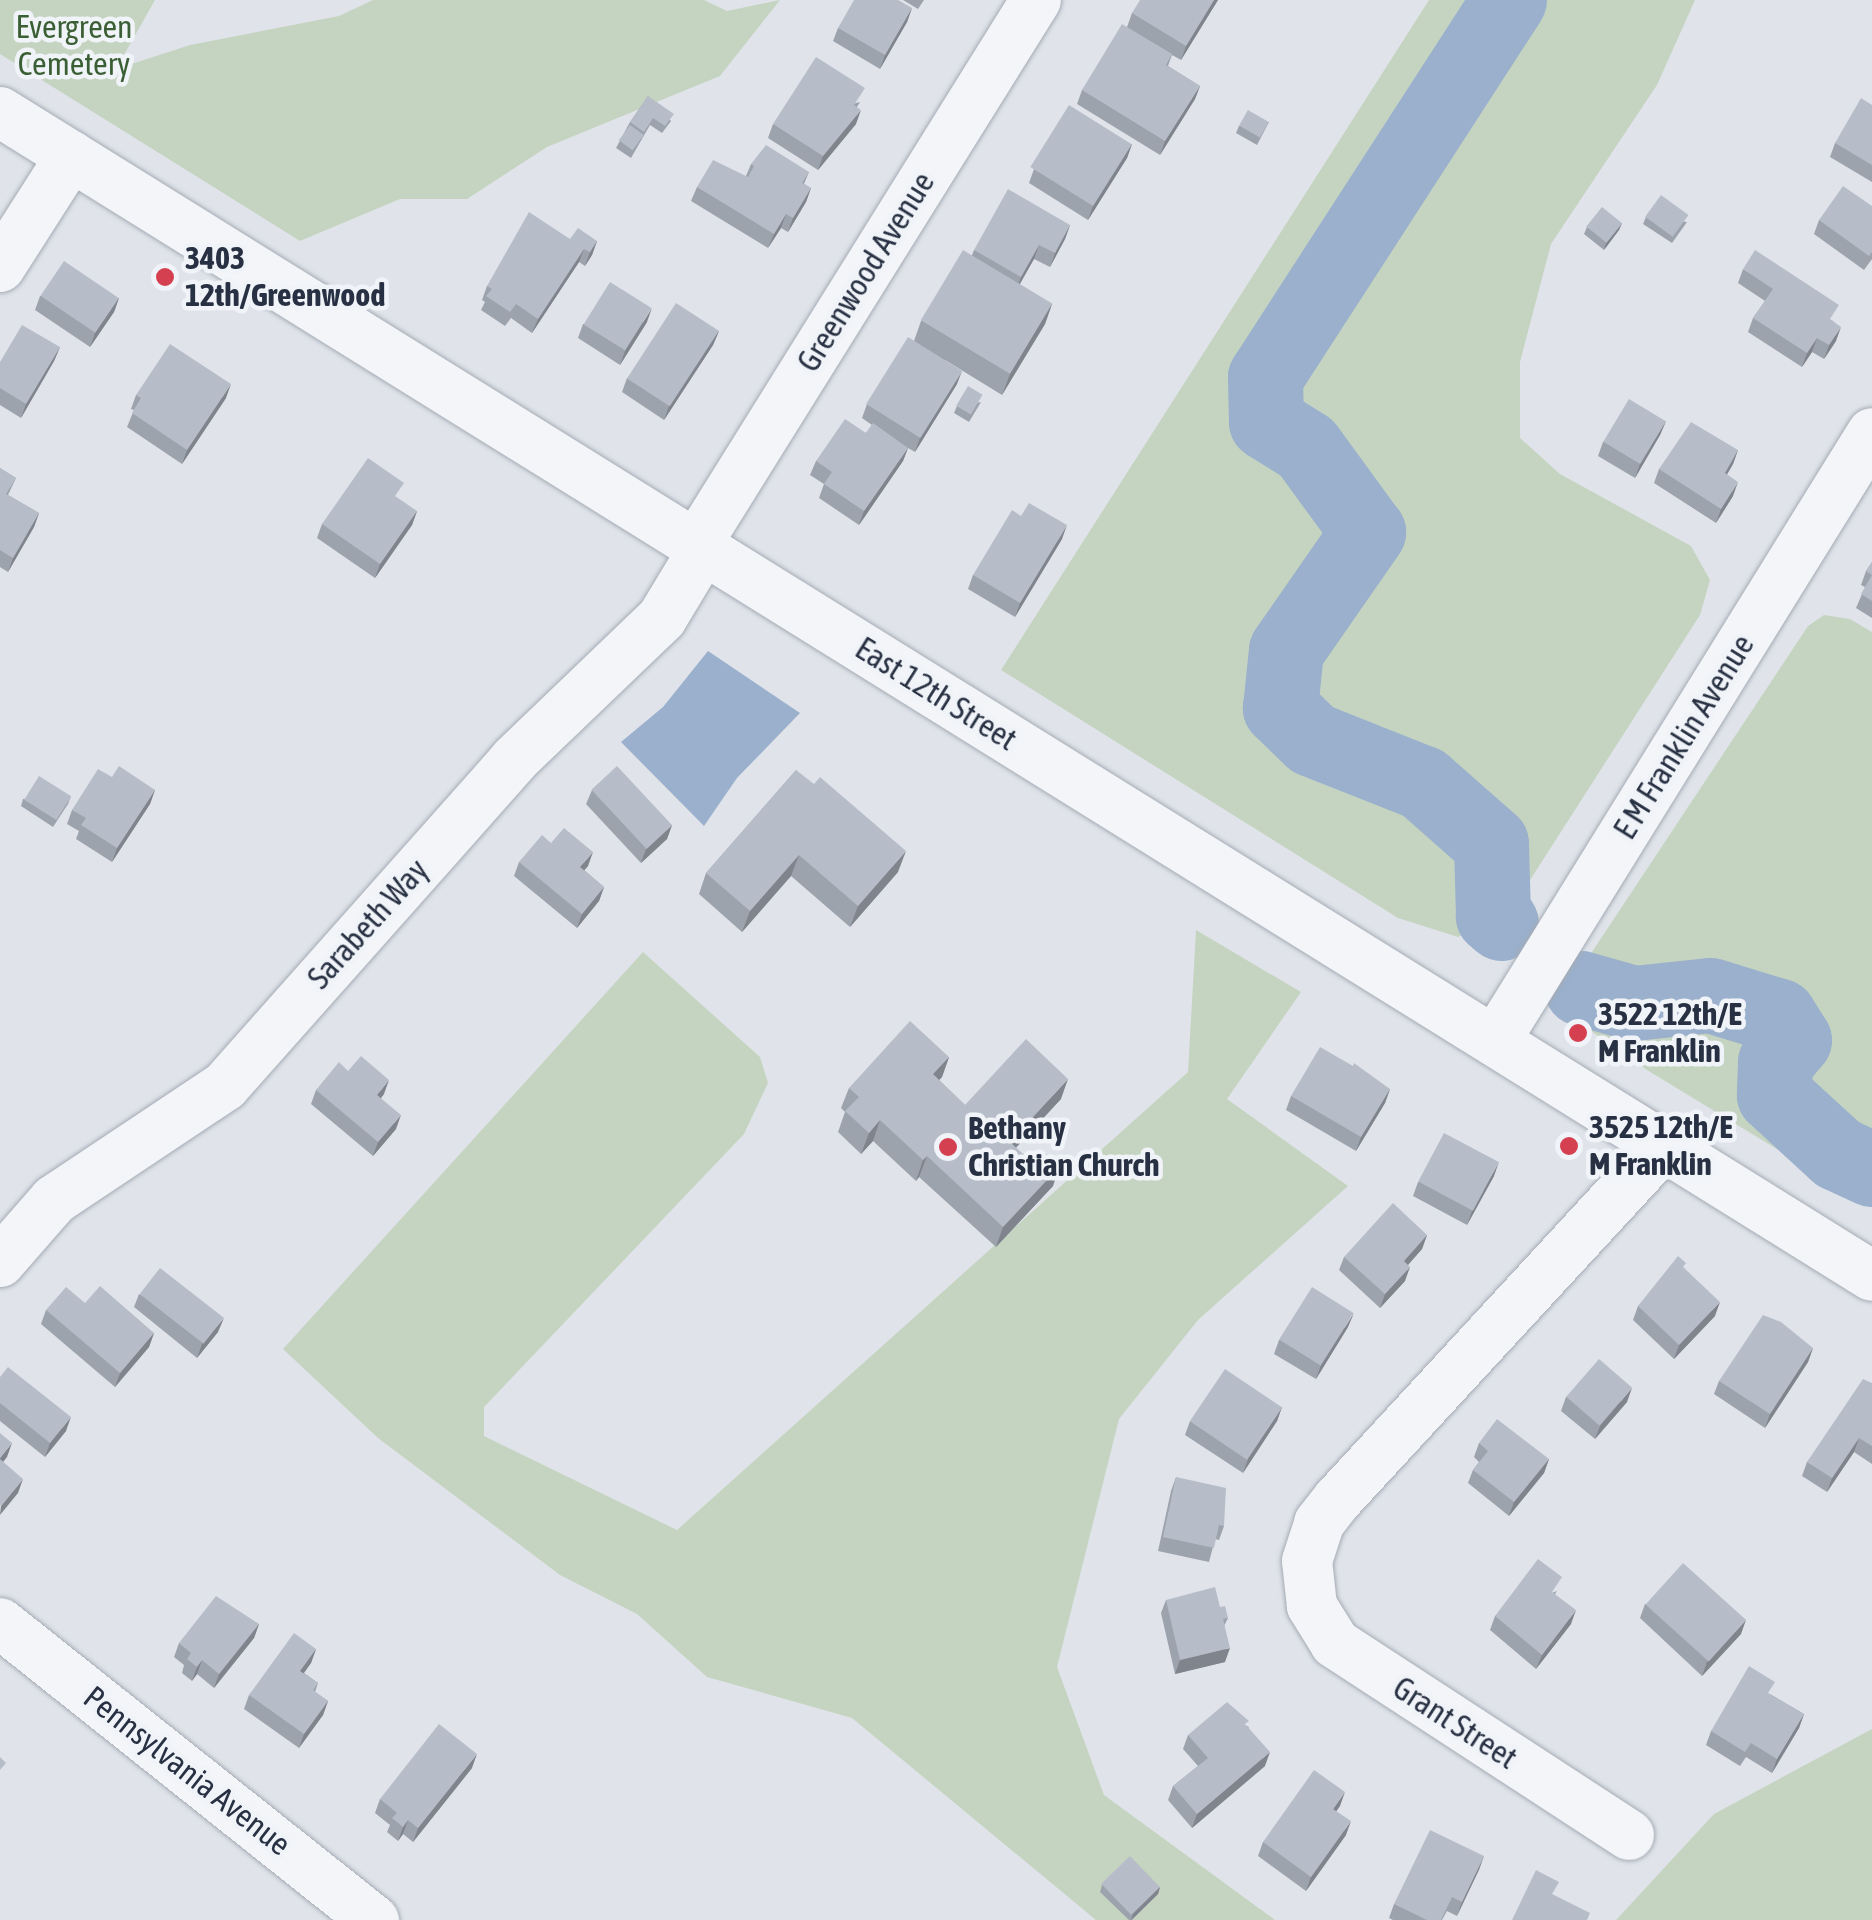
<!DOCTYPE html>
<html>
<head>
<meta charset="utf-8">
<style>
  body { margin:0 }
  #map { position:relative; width:1872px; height:1920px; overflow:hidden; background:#e0e4ea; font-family:"Asap Condensed",sans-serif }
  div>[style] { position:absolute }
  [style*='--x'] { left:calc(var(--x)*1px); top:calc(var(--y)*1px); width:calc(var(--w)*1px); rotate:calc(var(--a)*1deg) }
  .green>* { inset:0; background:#c5d4c1 }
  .water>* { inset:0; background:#9ab0cc }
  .river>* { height:75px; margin:-37.5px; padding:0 37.5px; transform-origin:37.5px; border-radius:37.5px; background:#9ab0cc }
  .roads { filter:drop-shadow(0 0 2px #a5abb5) drop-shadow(0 0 2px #a5abb5) }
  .minor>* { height:50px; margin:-25px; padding:0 25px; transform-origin:25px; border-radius:25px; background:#f3f5f8 }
  .wall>* { inset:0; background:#9da3ac }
  .shaded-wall>* { inset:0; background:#80848c }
  .building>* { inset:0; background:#b7bdc8; transform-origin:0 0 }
  .dots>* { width:28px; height:28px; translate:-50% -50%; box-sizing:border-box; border:5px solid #f0f3f7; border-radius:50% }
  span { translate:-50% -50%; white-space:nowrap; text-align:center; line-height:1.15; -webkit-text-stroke:9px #f0f3f7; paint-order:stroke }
  .park-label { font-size:32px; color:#3b5f35 }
  .poi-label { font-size:32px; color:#283143; font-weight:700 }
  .left { translate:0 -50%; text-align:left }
  .street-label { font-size:32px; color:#283143 }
</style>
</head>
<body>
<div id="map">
  <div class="green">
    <i style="clip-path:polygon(0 0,155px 0,116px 69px,190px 45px,339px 16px,373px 0,704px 0,727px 11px,780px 0,720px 76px,547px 147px,467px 199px,400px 199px,300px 241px,0 54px)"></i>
    <i style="clip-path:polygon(1429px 0,1695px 0,1657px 85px,1551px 244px,1520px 362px,1520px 438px,1560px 474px,1691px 546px,1710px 580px,1700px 615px,1505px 919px,1458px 937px,1398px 918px,1001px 670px)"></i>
    <i style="clip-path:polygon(1824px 615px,1850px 619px,1872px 632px,1872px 1207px,1647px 1070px,1568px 1015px,1566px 1003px,1572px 982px,1808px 626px)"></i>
    <i style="clip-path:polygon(1196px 930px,1301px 992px,1227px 1099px,1348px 1186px,1198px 1320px,1119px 1419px,1057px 1667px,1104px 1795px,1275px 1920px,1096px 1920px,852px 1718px,707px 1677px,637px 1614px,560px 1575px,378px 1438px,283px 1349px,643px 952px,760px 1057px,768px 1083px,744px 1134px,484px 1407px,484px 1436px,677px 1530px,1188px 1072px)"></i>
    <i style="clip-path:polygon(1872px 1729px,1872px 1920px,1616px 1920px,1714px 1814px)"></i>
  </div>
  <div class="water">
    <i style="clip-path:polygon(708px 651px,800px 713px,737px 778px,704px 826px,621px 742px,663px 707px)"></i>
  </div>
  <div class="river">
    <i style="--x:1501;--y:923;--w:11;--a:-139"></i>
    <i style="--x:1493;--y:916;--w:73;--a:-91.6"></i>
    <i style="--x:1491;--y:843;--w:91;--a:-138.6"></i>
    <i style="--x:1423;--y:783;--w:119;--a:-158.4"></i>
    <i style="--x:1312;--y:739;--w:45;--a:-135.9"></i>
    <i style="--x:1280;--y:708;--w:58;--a:-84.1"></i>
    <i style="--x:1286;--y:650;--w:144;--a:-55.2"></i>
    <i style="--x:1368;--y:532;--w:105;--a:-126.1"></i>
    <i style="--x:1306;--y:447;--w:47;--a:-148"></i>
    <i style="--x:1266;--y:422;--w:45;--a:-91.3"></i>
    <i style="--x:1265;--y:377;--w:449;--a:-57.1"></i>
    <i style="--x:1581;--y:988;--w:55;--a:15.8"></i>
    <i style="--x:1634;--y:1003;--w:76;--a:-6"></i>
    <i style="--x:1710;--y:995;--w:72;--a:16.9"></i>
    <i style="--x:1779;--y:1016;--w:28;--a:58"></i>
    <i style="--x:1794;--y:1040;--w:29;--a:131"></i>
    <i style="--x:1775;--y:1062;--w:33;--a:92"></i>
    <i style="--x:1774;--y:1095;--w:86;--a:42.6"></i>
    <i style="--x:1837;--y:1153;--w:38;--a:25"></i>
  </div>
  <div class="roads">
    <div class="minor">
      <i style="--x:0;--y:112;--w:2204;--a:31.87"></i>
      <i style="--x:0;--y:267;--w:132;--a:-57.4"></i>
      <i style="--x:696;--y:545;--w:642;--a:-58.04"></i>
      <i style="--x:1495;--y:1041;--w:715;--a:-58.2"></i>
      <i style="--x:0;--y:1262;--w:82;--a:-48.9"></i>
      <i style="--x:54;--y:1200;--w:206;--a:-33.7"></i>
      <i style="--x:225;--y:1086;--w:436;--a:-48.4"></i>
      <i style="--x:514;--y:760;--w:205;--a:-43.8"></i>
      <i style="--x:662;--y:618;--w:79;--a:-58.9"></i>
      <i style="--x:0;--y:1623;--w:478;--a:38.5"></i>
      <i style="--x:1629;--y:1835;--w:351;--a:-146.9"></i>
      <i style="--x:1335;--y:1643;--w:44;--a:-121.9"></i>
      <i style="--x:1312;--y:1606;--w:45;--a:-96.3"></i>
      <i style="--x:1307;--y:1561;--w:40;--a:-72"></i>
      <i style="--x:1319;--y:1523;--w:31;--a:-52"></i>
      <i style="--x:1338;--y:1499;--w:481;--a:-47.3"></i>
    </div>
  </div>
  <div class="wall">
    <i style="clip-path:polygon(903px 0,924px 0,918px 9px)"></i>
    <i style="clip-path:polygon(1218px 0,1181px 60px,1172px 55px,1168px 66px,1200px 86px,1195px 99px,1160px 155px,1077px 104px,1082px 90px,1127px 27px,1132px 13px)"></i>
    <i style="clip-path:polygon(912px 8px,907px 22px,880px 69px,833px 41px,838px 28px)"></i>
    <i style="clip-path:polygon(648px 96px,671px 121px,662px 133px,650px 125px,631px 158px,616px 148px,630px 122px)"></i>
    <i style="clip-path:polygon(860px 102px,857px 107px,856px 124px,818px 170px,768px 138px,773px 124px)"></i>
    <i style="clip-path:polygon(1872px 105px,1872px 182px,1830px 157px,1835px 143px)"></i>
    <i style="clip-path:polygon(1269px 122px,1257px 145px,1236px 133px,1239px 126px)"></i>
    <i style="clip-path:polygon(1132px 144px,1127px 158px,1088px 220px,1029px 183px,1034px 169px)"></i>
    <i style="clip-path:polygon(751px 164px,809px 172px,804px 184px,811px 188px,806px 202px,788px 232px,781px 228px,768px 248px,691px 201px,697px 187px,746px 176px)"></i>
    <i style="clip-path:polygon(1872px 206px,1872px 259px,1864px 270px,1814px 234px,1819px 220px)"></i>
    <i style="clip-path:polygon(1646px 217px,1687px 222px,1672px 243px,1643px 224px)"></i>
    <i style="clip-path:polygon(1622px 223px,1619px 230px,1604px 250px,1584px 234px,1587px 227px)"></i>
    <i style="clip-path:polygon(1070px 225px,1065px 239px,1050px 267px,1034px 259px,1019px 284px,1052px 304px,1045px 324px,1002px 395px,945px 360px,957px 384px,915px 452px,908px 448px,903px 461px,859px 525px,819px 498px,824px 484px,810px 475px,816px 461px,866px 433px,872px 425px,862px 418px,867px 404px,914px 341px,921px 321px,972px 255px,974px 250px)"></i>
    <i style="clip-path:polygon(570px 239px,597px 241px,592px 255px,585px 266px,579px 262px,532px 333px,511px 318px,505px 326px,481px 310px,485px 302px,482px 300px,487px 286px)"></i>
    <i style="clip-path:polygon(1743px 269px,1833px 321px,1836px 341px,1824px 359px,1812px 352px,1802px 367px,1748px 332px,1753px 318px,1765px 301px,1738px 283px)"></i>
    <i style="clip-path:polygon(40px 296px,119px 298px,114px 312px,90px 347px,35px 310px)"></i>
    <i style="clip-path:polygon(647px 322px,620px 365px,578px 338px,583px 324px)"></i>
    <i style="clip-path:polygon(719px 331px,713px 345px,664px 420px,622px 392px,627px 378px)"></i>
    <i style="clip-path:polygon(60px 347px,54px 361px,21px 418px,0 405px,0 362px)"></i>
    <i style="clip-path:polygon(136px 395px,226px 398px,182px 464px,127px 427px,134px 410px,131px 409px)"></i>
    <i style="clip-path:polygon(981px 402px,969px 422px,954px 413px,957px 406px)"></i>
    <i style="clip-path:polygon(1666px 421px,1660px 435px,1635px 478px,1598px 456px,1603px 442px)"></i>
    <i style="clip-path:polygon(1738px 450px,1733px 464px,1727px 475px,1733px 496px,1716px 523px,1654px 483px,1659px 469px)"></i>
    <i style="clip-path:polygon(0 468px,16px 478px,8px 495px,39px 513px,34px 527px,8px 572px,0 567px)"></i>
    <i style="clip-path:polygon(417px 511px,412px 525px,375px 578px,317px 538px,322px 524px)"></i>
    <i style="clip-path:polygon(1062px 539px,1015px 617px,968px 589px,973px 575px)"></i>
    <i style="clip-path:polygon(1872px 562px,1872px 618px,1856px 608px,1865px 587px,1861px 585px,1866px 571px)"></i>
    <i style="clip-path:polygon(796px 770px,898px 872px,850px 927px,791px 876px,742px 932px,699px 894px,706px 873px)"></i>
    <i style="clip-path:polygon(112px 777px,155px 790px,150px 804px,112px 862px,76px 839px,79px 831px,67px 824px,72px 810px)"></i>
    <i style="clip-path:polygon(592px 790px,672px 825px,667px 839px,641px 863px,586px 804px)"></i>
    <i style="clip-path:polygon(71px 796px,68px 804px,53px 827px,21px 806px,23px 799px)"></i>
    <i style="clip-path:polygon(551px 843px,588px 866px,584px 870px,604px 887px,599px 901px,577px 928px,514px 876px,519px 862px)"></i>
    <i style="clip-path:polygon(949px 1057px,942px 1077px,939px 1080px,965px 1105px,1061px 1099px,1016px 1148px,1053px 1186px,996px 1247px,919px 1177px,916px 1181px,873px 1141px,861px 1154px,838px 1132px,845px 1112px,841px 1108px,849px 1088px)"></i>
    <i style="clip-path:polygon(348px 1071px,384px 1094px,381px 1098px,396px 1129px,373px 1156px,311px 1104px,316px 1090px)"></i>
    <i style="clip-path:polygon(1390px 1089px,1385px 1103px,1356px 1151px,1286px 1110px,1291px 1096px)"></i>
    <i style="clip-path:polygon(1494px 1176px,1467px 1225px,1413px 1196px,1418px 1182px)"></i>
    <i style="clip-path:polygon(1427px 1235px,1422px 1249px,1408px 1265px,1405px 1281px,1380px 1308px,1339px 1270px,1344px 1257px)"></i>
    <i style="clip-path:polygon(1684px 1268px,1715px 1316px,1674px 1359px,1633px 1320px,1638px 1306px)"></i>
    <i style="clip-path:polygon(139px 1294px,218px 1332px,197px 1358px,134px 1307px)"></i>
    <i style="clip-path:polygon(85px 1303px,154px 1333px,149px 1347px,115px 1387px,41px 1324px,46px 1310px)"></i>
    <i style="clip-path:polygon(1348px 1327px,1316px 1379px,1274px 1354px,1279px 1340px)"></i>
    <i style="clip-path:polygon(1813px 1348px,1808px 1362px,1765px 1428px,1714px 1394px,1719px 1381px)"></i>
    <i style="clip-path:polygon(0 1377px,66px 1431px,45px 1457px,0 1421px)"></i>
    <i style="clip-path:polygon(1872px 1383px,1872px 1464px,1854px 1452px,1827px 1492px,1802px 1476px,1807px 1462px)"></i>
    <i style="clip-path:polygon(1566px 1397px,1627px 1402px,1595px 1439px,1561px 1411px)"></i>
    <i style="clip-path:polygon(1282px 1407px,1277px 1421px,1243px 1473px,1185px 1435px,1190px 1421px)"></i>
    <i style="clip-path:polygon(1479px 1443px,1549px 1459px,1544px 1473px,1509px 1516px,1468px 1483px,1473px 1470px,1479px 1462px,1474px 1457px)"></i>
    <i style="clip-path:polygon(1176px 1477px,1224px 1526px,1219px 1540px,1215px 1539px,1209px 1562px,1158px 1551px,1171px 1491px)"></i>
    <i style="clip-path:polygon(1557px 1591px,1555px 1594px,1571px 1624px,1536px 1669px,1490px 1630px,1495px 1616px)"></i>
    <i style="clip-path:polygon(1166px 1600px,1220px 1607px,1228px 1618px,1224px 1626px,1225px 1662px,1175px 1674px,1161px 1613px)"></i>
    <i style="clip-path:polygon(1645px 1604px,1741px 1634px,1702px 1676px,1640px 1618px)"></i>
    <i style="clip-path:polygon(259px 1624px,254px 1638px,214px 1688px,197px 1674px,192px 1681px,182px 1673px,184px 1665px,174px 1657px,179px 1643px)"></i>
    <i style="clip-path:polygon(316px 1649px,311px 1663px,304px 1673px,318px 1683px,315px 1692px,328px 1701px,323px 1715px,299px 1748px,244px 1709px,249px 1695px)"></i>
    <i style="clip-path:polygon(1770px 1694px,1804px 1714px,1799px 1728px,1772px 1773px,1746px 1757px,1740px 1766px,1706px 1745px,1711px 1731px)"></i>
    <i style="clip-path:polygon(1248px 1726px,1265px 1766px,1192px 1828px,1168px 1800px,1173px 1786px,1198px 1766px,1183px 1749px,1188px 1735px)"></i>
    <i style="clip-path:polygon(472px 1768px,413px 1842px,403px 1834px,398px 1841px,387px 1832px,390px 1825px,375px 1813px,380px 1799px)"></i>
    <i style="clip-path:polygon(1340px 1806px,1336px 1811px,1346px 1835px,1306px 1891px,1258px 1856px,1263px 1842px)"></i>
    <i style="clip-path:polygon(1484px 1856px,1457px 1916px,1447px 1911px,1442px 1920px,1393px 1920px,1389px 1918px,1394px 1904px)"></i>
    <i style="clip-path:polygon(1102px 1885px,1160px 1887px,1158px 1894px,1132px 1920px,1129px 1920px,1100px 1892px)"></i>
  </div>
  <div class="shaded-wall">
    <i style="clip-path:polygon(1214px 0,1218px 0,1181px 60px,1186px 46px)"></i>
    <i style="clip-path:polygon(912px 8px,907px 22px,880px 69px,885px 55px)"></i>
    <i style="clip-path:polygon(1200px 86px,1195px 99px,1160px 155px,1165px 141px)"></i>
    <i style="clip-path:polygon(861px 110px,856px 124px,818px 170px,823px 156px)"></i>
    <i style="clip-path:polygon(1132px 144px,1127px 158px,1088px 220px,1093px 206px)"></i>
    <i style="clip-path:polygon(811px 188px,806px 202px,788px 232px,793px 218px)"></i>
    <i style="clip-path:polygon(786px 214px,781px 228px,768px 248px,774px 234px)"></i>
    <i style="clip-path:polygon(1622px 223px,1619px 230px,1604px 250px,1606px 243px)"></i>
    <i style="clip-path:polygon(1070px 225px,1065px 239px,1050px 267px,1055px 253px)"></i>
    <i style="clip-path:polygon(597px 241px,592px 255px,585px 266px,590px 252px)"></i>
    <i style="clip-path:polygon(1039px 245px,1034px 259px,1016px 291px,1021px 277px)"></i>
    <i style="clip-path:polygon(584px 249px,579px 262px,532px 333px,538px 319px)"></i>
    <i style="clip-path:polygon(119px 298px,114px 312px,90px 347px,95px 333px)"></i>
    <i style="clip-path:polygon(1052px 304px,1045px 324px,1002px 395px,1010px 374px)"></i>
    <i style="clip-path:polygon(652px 308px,647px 322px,620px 365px,625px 351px)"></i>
    <i style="clip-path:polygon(1841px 327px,1836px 341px,1824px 359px,1829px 345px)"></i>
    <i style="clip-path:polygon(719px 331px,713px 345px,664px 420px,669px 406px)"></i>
    <i style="clip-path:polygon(1817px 338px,1812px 352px,1802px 367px,1807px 353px)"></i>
    <i style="clip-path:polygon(60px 347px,54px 361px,21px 418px,26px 404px)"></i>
    <i style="clip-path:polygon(962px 371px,957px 384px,915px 452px,920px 438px)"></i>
    <i style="clip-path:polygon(231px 384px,226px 398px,182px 464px,187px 450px)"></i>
    <i style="clip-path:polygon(1666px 421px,1660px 435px,1635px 478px,1640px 464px)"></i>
    <i style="clip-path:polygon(908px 448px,903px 461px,859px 525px,864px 511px)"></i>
    <i style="clip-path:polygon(1738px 450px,1733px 464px,1719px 487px,1725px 473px)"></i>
    <i style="clip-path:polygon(1738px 482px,1733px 496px,1716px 523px,1721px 509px)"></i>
    <i style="clip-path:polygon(417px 511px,412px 525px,375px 578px,380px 564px)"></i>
    <i style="clip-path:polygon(39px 513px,34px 527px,8px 572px,13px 558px)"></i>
    <i style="clip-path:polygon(1067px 525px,1062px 539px,1015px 617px,1020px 603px)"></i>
    <i style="clip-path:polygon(155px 790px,150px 804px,112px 862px,117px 848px)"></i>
    <i style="clip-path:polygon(672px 825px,667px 839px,641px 863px,646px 849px)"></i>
    <i style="clip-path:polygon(906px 851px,898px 872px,850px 927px,858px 906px)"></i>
    <i style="clip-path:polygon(593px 852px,588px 866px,575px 881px,580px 867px)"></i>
    <i style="clip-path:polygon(799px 855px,791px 876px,742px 932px,750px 911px)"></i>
    <i style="clip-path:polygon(604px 887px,599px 901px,577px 928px,582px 914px)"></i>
    <i style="clip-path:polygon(949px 1057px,942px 1077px,925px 1095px,933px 1074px)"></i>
    <i style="clip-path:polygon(1068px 1079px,1061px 1099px,1002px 1162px,1010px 1142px)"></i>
    <i style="clip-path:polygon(389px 1080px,384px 1094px,372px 1109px,377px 1095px)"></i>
    <i style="clip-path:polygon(1390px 1089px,1385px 1103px,1356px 1151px,1361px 1137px)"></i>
    <i style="clip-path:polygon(401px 1115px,396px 1129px,373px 1156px,378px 1142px)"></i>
    <i style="clip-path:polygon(880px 1120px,873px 1141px,861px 1154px,869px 1133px)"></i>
    <i style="clip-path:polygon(927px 1156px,919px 1177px,916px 1181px,923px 1160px)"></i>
    <i style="clip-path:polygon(1499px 1162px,1494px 1176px,1467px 1225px,1472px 1211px)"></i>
    <i style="clip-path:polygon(1060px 1166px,1053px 1186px,996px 1247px,1003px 1227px)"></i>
    <i style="clip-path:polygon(1427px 1235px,1422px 1249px,1399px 1275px,1404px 1261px)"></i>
    <i style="clip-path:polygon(1410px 1267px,1405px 1281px,1380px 1308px,1385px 1294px)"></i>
    <i style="clip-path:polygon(1720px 1302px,1715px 1316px,1674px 1359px,1679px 1345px)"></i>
    <i style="clip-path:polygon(1354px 1313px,1348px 1327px,1316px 1379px,1321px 1365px)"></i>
    <i style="clip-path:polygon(224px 1318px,218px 1332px,197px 1358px,202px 1344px)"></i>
    <i style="clip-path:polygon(154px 1333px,149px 1347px,115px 1387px,120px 1373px)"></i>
    <i style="clip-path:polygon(1813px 1348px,1808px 1362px,1765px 1428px,1770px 1414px)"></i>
    <i style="clip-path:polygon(1632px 1388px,1627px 1402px,1595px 1439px,1600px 1426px)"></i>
    <i style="clip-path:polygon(1282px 1407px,1277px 1421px,1243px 1473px,1248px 1459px)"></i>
    <i style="clip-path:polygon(71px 1417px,66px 1431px,45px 1457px,50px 1443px)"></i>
    <i style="clip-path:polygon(1859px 1438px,1854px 1452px,1827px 1492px,1832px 1478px)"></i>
    <i style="clip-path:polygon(12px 1443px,7px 1457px,0 1466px,0 1458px)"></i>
    <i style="clip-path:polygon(1549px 1459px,1544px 1473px,1509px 1516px,1514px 1502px)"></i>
    <i style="clip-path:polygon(23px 1479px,18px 1493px,0 1515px,1px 1506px)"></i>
    <i style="clip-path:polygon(1576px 1610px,1571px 1624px,1536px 1669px,1542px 1655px)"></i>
    <i style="clip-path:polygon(1746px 1620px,1741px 1634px,1702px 1676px,1707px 1662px)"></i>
    <i style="clip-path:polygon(259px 1624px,254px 1638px,214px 1688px,219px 1674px)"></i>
    <i style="clip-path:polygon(1230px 1648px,1225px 1662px,1175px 1674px,1180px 1660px)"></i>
    <i style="clip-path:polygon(316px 1649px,311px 1663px,295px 1685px,300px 1671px)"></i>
    <i style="clip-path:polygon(202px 1660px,197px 1674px,192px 1681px,197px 1667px)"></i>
    <i style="clip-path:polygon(328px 1701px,323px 1715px,299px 1748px,304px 1734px)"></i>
    <i style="clip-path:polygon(1804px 1714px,1799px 1728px,1772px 1773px,1777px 1759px)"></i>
    <i style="clip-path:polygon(1270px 1752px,1265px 1766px,1192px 1828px,1197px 1814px)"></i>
    <i style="clip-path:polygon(477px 1754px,472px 1768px,413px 1842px,418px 1828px)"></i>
    <i style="clip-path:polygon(1345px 1792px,1340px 1806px,1328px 1823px,1333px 1809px)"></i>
    <i style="clip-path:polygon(408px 1820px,403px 1834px,398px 1841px,403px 1827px)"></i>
    <i style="clip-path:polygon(1351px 1821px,1346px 1835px,1306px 1891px,1311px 1877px)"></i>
    <i style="clip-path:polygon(1484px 1856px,1479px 1870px,1457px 1916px,1462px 1902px)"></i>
    <i style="clip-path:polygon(1160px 1887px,1158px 1894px,1131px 1920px,1133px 1914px)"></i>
  </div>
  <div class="building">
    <i style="clip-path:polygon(854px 0,898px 0,912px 8px,885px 55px,838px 28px)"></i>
    <i style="clip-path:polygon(1140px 0,1214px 0,1186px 46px,1132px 13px)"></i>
    <i style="clip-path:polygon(1122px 24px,1172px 54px,1166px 65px,1200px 86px,1165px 141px,1082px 90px)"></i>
    <i style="clip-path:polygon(816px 57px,865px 88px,854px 105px,861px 110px,823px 156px,773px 124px)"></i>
    <i style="clip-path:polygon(648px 96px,674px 114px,665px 126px,653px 118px,644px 132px,630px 122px)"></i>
    <i style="clip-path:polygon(1861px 98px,1872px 105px,1872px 165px,1835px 143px)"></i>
    <i style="left:1069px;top:105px;width:74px;height:73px;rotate:32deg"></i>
    <i style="left:1248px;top:110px;width:24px;height:18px;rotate:30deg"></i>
    <i style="left:630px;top:125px;width:17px;height:19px;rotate:36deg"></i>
    <i style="clip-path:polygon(766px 145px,809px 172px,802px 183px,811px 188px,793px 218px,786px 214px,774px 234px,697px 187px,713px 160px,748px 177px,754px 166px,751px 164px)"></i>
    <i style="clip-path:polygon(1843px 186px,1872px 206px,1872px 252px,1869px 256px,1819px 220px)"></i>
    <i style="clip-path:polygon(1008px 189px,1070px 225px,1055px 253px,1039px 245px,1021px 277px,974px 250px)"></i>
    <i style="left:1661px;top:195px;width:34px;height:27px;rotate:36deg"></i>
    <i style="left:1602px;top:207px;width:26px;height:25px;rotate:39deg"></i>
    <i style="clip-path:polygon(529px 212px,570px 239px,578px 228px,597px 241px,590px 252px,584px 249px,538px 319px,516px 304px,510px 312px,486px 296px,492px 289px,487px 286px)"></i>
    <i style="left:963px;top:250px;width:104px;height:82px;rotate:31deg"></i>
    <i style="clip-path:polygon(1755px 250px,1839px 305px,1830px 319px,1841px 327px,1829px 345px,1817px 338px,1807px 353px,1753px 318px,1773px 289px,1743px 269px)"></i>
    <i style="left:64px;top:261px;width:66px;height:42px;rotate:34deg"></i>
    <i style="left:610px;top:282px;width:49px;height:50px;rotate:32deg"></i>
    <i style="left:676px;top:303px;width:51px;height:90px;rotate:33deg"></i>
    <i style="clip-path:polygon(22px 325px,60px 347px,26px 404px,0 388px,0 362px)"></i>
    <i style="left:908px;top:337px;width:64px;height:79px;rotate:32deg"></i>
    <i style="clip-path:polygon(170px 344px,231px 384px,187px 450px,132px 413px,141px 398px,136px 395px)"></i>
    <i style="left:968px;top:386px;width:17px;height:23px;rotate:31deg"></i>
    <i style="left:1629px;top:399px;width:43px;height:50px;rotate:31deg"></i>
    <i style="clip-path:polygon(845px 419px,866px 433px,873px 423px,908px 448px,864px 511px,824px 484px,832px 472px,816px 461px)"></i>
    <i style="clip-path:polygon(1691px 422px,1738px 450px,1725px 473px,1738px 482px,1721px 509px,1659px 469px)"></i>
    <i style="clip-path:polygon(368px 458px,404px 483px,395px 496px,417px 511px,380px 564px,322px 524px)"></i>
    <i style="clip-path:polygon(0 468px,16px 478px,6px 494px,39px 513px,13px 558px,0 550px)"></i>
    <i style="clip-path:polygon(1029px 503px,1067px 525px,1020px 603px,973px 575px,1012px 510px,1021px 516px)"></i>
    <i style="clip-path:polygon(1872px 562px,1872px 575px,1866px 571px)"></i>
    <i style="clip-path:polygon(1872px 575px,1872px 601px,1861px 594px)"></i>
    <i style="clip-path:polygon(119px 766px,155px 790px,117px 848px,81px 825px,86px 818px,72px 810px,98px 769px,112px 777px)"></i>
    <i style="left:617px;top:766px;width:81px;height:35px;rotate:47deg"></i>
    <i style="clip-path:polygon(796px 770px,814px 784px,820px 777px,906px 851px,858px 906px,799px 855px,750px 911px,706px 873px)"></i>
    <i style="left:39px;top:776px;width:38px;height:28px;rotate:32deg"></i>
    <i style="clip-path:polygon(564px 828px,593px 852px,580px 867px,604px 887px,582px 914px,519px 862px,542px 835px,551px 843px)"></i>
    <i style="clip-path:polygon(910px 1021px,949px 1057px,933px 1074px,965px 1105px,1026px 1039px,1068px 1079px,1010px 1142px,1033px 1163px,1044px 1152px,1060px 1166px,1003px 1227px,927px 1156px,923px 1160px,880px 1120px,869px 1133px,845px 1111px,859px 1097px,849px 1088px)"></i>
    <i style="clip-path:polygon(1320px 1047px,1353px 1066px,1354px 1063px,1390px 1089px,1361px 1137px,1291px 1096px)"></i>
    <i style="clip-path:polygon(361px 1056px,389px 1080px,377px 1095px,401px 1115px,378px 1142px,316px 1090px,339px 1062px,348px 1071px)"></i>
    <i style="left:1444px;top:1133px;width:62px;height:55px;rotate:28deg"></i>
    <i style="clip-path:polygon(1393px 1203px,1427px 1235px,1404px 1261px,1410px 1267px,1385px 1294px,1344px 1257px)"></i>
    <i style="clip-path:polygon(1678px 1256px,1686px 1263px,1683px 1267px,1720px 1302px,1679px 1345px,1638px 1306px)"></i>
    <i style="left:160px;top:1268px;width:81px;height:33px;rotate:38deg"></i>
    <i style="clip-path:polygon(100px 1286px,154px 1333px,120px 1373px,46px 1310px,66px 1287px,85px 1303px)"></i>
    <i style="left:1312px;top:1287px;width:49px;height:62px;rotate:32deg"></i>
    <i style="clip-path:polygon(1763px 1315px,1781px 1322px,1813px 1348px,1770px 1414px,1719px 1381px)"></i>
    <i style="left:1599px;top:1359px;width:44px;height:50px;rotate:41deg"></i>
    <i style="clip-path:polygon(8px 1367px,71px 1417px,50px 1443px,0 1403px,0 1377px)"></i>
    <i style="left:1225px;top:1369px;width:69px;height:63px;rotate:34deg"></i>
    <i style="clip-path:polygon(1863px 1379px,1872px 1383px,1872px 1446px,1859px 1438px,1832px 1478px,1807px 1462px)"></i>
    <i style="clip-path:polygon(1497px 1419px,1549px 1459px,1514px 1502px,1473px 1470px,1488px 1451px,1479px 1443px)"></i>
    <i style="clip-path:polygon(0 1433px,12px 1443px,0 1458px)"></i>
    <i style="clip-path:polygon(0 1459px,23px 1479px,1px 1506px,0 1505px)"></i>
    <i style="clip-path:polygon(1176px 1477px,1226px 1488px,1224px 1526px,1219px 1525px,1214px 1548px,1163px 1537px)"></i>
    <i style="clip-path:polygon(1538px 1559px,1562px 1577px,1552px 1592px,1576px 1610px,1542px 1655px,1495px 1616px)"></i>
    <i style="left:1683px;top:1563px;width:85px;height:56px;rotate:42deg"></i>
    <i style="clip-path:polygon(1215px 1587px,1220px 1607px,1225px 1606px,1228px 1618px,1223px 1619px,1230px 1648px,1180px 1660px,1166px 1600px)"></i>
    <i style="clip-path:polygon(216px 1596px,259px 1624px,219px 1674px,202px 1660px,197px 1667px,187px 1659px,191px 1653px,179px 1643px)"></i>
    <i style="clip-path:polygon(294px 1633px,316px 1649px,300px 1671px,318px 1683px,313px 1690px,328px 1701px,304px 1734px,249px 1695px)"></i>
    <i style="clip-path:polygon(1749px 1666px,1775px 1682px,1768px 1693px,1804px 1714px,1777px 1759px,1751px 1743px,1745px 1752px,1711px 1731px)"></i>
    <i style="clip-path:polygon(1227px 1702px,1249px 1721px,1245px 1724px,1270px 1752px,1197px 1814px,1173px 1786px,1208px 1758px,1188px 1735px)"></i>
    <i style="clip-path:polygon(439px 1724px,477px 1754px,418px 1828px,408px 1820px,403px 1827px,392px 1818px,397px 1813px,380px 1799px)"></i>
    <i style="clip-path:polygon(0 1757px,6px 1763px,0 1770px)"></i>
    <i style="clip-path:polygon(1314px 1770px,1345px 1792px,1333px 1809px,1351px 1821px,1311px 1877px,1263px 1842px)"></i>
    <i style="clip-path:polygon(1430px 1830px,1484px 1856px,1462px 1902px,1452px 1897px,1441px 1920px,1427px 1920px,1394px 1904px)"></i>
    <i style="left:1130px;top:1856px;width:43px;height:40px;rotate:46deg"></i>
    <i style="clip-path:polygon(1536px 1870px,1559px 1882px,1552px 1894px,1590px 1913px,1587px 1920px,1512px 1920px)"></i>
  </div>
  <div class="dots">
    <i style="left:165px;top:277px;background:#d54051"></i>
    <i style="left:1578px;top:1033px;background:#d54051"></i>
    <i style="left:1569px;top:1146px;background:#d54051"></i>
    <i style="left:948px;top:1147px;background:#d54051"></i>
  </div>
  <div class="park-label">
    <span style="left:74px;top:46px">Evergreen<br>Cemetery</span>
  </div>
  <div class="poi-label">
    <span class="left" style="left:185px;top:277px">3403<br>12th/Greenwood</span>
    <span class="left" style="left:1598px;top:1033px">3522 12th/E<br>M Franklin</span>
    <span class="left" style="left:1589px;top:1146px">3525 12th/E<br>M Franklin</span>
    <span class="left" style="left:968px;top:1147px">Bethany<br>Christian Church</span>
  </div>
  <div class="street-label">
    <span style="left:866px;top:272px;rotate:-58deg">Greenwood Avenue</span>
    <span style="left:936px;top:694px;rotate:32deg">East 12th Street</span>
    <span style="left:1684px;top:737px;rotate:-58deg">E M Franklin Avenue</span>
    <span style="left:368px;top:924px;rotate:-48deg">Sarabeth Way</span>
    <span style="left:1455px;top:1723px;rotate:33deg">Grant Street</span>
    <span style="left:187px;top:1771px;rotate:38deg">Pennsylvania Avenue</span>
  </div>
</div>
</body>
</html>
